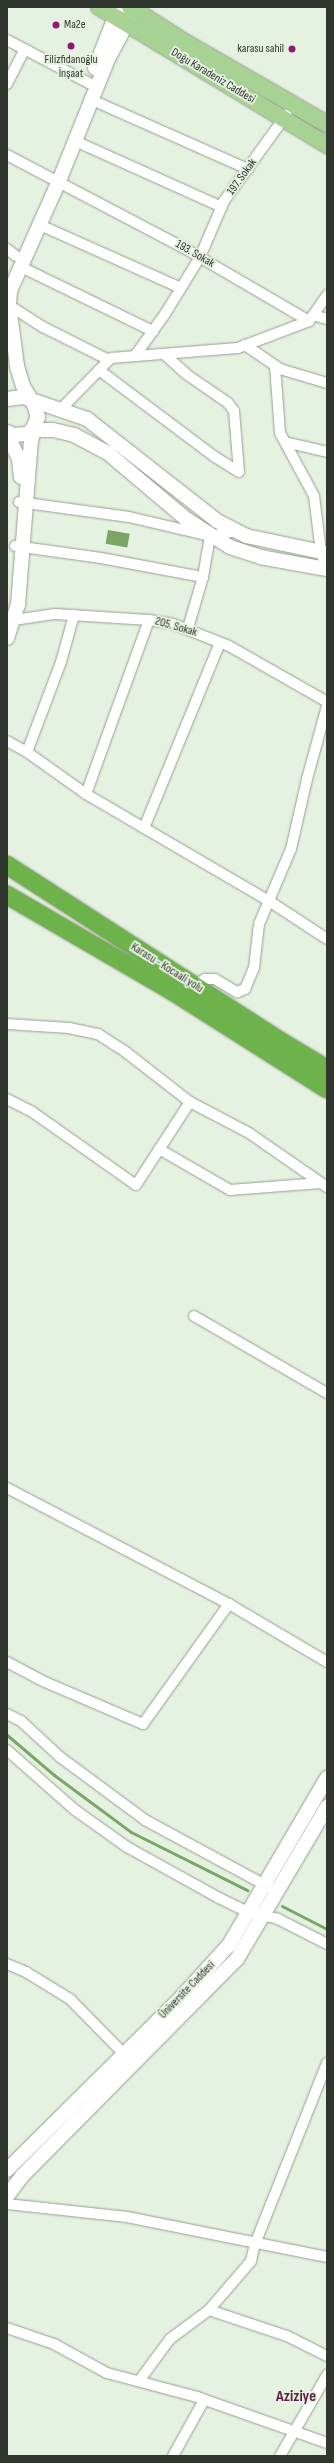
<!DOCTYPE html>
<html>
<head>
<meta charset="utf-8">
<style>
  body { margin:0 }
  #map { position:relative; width:334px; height:2463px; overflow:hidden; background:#e6f2e1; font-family:"Sofia Sans Condensed",sans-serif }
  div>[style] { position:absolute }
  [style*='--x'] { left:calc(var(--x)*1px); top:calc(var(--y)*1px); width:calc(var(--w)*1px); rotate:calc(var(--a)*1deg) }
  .water>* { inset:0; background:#7aa566; transform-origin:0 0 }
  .stream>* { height:3px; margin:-1.5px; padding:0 1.5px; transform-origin:1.5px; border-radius:1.5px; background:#7aa566 }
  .roads { filter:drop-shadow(0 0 1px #949f8f) drop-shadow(0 0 1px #949f8f) }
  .street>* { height:10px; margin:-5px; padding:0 5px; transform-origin:5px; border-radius:5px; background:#fff }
  .secondary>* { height:14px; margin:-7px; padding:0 7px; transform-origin:7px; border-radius:7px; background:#fff }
  .primary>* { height:16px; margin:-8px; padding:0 8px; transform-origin:8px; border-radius:8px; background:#a8d194 }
  .highway>* { height:18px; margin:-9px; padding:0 9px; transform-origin:9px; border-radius:9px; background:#6eb24c }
  .dots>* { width:11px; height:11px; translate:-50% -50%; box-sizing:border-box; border:2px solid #e6f2e1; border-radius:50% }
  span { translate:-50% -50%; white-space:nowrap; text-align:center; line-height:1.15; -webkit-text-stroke:4px #e6f2e1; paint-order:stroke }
  .poi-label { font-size:12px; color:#30352e }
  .left { translate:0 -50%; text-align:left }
  .right { translate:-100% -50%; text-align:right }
  .street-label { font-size:12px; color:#30352e }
  .district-label { font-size:16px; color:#5b1f46; font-weight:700 }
  .frame { position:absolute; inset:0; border:8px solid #30352e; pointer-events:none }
</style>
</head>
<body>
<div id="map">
  <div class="water">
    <i style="left:108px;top:530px;width:22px;height:14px;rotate:10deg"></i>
  </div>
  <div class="stream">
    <i style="--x:7;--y:1735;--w:62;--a:40.4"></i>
    <i style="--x:54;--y:1775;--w:96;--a:36.5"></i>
    <i style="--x:131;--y:1832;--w:130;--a:26.6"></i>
    <i style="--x:282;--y:1906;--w:51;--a:27.1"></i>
  </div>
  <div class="roads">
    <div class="street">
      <i style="--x:7;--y:40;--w:93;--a:27.7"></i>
      <i style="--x:7;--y:84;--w:39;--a:-63"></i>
      <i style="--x:92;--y:100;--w:171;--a:23.9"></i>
      <i style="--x:75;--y:141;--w:161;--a:24.2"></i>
      <i style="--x:7;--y:155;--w:200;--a:27.7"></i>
      <i style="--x:184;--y:248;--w:145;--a:30.3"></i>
      <i style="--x:309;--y:321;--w:32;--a:-55"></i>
      <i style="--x:40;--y:225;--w:154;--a:24.1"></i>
      <i style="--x:7;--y:249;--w:11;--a:38"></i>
      <i style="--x:21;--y:267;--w:147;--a:25.9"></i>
      <i style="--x:7;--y:304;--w:43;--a:32.6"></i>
      <i style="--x:43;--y:327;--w:74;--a:26.6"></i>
      <i style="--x:313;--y:315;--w:15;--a:16"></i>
      <i style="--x:245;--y:345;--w:42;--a:34.4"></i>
      <i style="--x:280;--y:369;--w:49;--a:16.6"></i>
      <i style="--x:164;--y:354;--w:30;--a:42"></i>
      <i style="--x:186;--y:374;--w:51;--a:34.6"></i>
      <i style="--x:228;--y:403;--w:10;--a:53"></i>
      <i style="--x:234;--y:411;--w:61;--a:85.3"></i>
      <i style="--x:135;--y:356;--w:52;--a:-54.5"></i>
      <i style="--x:165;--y:314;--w:67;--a:-58.4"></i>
      <i style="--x:200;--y:257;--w:61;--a:-66.8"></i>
      <i style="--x:224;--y:201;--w:107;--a:-54.1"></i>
      <i style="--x:275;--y:366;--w:67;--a:85.7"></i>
      <i style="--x:280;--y:433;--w:72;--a:61.6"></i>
      <i style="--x:314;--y:496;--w:56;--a:82.9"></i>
      <i style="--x:321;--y:552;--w:18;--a:71"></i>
      <i style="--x:99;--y:370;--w:145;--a:36.9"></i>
      <i style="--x:215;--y:457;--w:28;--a:32"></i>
      <i style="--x:61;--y:409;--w:71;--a:-45.6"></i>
      <i style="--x:111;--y:358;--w:127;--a:-4.5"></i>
      <i style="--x:238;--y:348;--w:76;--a:-20.8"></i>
      <i style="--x:285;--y:442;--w:43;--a:13.4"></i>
      <i style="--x:19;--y:502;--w:111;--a:7.8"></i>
      <i style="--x:129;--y:517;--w:83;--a:13.2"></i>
      <i style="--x:210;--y:536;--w:26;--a:-11"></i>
      <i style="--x:15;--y:546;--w:87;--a:7.9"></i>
      <i style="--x:101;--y:558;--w:104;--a:10.6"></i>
      <i style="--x:7;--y:621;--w:49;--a:-8.3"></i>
      <i style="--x:55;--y:614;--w:94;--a:3.7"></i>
      <i style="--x:149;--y:620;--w:24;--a:9"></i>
      <i style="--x:173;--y:624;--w:60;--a:21.4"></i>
      <i style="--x:229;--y:646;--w:113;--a:29.7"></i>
      <i style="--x:188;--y:628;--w:53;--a:-73.6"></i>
      <i style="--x:203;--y:577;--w:42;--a:-80.3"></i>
      <i style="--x:7;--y:741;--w:23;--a:29"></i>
      <i style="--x:27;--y:752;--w:72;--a:35.4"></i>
      <i style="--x:86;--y:794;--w:212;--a:30.3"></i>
      <i style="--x:269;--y:901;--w:69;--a:33.2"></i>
      <i style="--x:27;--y:752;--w:96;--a:-69.3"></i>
      <i style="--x:61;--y:662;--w:49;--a:-74.5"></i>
      <i style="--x:86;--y:794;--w:185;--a:-70.1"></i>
      <i style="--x:144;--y:828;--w:200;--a:-67.7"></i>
      <i style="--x:195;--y:985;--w:12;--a:-31"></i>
      <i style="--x:205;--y:979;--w:10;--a:0"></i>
      <i style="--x:215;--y:979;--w:26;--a:31"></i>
      <i style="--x:237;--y:992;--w:9;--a:-21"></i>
      <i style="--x:245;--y:989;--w:23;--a:-67"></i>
      <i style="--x:254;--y:968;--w:44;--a:-83.5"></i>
      <i style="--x:259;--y:924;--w:82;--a:-66.9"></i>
      <i style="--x:291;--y:849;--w:72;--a:-77.1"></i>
      <i style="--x:307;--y:779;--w:76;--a:-74.7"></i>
      <i style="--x:7;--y:1024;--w:62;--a:3.7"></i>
      <i style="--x:69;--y:1028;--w:30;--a:12"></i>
      <i style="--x:98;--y:1034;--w:35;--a:33"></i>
      <i style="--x:127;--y:1053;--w:80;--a:37.9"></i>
      <i style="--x:190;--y:1102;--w:67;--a:27.7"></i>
      <i style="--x:249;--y:1133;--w:95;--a:34.7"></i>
      <i style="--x:7;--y:1099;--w:27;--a:27"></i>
      <i style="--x:31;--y:1111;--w:128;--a:35.2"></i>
      <i style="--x:136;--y:1185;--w:99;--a:-57"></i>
      <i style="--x:159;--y:1149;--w:82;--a:30"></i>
      <i style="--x:230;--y:1190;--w:91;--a:-4.4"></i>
      <i style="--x:194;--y:1316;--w:154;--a:30.1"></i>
      <i style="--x:7;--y:1488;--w:250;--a:27.6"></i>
      <i style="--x:229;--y:1604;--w:114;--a:30.6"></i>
      <i style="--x:7;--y:1662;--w:43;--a:27.8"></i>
      <i style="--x:45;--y:1682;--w:107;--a:23.2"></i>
      <i style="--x:143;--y:1724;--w:148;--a:-54.4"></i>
      <i style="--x:7;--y:1714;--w:16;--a:27"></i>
      <i style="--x:21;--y:1721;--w:53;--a:42.7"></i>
      <i style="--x:60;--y:1757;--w:106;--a:36.5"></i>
      <i style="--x:145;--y:1820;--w:141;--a:28.4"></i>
      <i style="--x:7;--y:1750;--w:91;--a:41.4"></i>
      <i style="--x:75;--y:1810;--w:64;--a:35.4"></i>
      <i style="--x:127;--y:1847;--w:105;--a:29"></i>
      <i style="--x:219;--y:1898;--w:32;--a:26"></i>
      <i style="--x:248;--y:1912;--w:31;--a:13"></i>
      <i style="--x:278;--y:1919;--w:55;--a:27"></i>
      <i style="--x:7;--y:1964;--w:21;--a:23"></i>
      <i style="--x:26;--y:1972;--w:52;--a:31.5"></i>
      <i style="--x:70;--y:1999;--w:77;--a:45.5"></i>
      <i style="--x:7;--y:2204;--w:121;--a:6.2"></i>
      <i style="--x:127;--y:2217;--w:204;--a:11.3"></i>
      <i style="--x:209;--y:2310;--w:82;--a:18.4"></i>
      <i style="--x:287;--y:2336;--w:45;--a:26.6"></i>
      <i style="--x:7;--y:2328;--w:50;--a:18.8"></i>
      <i style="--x:54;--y:2344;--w:60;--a:28.7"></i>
      <i style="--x:107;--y:2373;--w:93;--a:14.9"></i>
      <i style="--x:197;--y:2397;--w:138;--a:19.5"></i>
      <i style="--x:139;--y:2381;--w:52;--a:-53.6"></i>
      <i style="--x:170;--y:2339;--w:49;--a:-36.6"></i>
      <i style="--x:209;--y:2310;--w:65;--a:-49.4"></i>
      <i style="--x:251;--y:2261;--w:17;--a:-77"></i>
      <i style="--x:255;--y:2244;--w:195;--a:-68.3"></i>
      <i style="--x:173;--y:2456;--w:64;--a:-61"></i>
      <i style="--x:280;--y:2456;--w:94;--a:-59.9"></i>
    </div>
    <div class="secondary">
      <i style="--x:95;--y:68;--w:66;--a:-68.5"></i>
      <i style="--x:7;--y:399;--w:16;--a:-7"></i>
      <i style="--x:23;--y:397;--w:68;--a:19"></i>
      <i style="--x:87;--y:419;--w:165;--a:38.1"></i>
      <i style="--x:217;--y:521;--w:33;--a:27"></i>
      <i style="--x:246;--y:536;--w:83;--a:11.9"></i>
      <i style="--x:32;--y:430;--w:21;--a:0"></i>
      <i style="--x:53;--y:430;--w:22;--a:13"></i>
      <i style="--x:74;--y:435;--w:40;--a:28"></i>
      <i style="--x:109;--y:454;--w:101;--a:40.2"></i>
      <i style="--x:186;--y:519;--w:52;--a:32.5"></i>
      <i style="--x:230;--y:547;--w:32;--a:18"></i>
      <i style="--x:260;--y:557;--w:68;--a:10.2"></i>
      <i style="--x:7;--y:432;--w:8;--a:23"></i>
      <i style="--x:14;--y:435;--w:13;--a:-4"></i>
      <i style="--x:27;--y:434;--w:6;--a:-39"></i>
      <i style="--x:32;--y:430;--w:14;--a:-65"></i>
      <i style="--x:38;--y:417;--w:13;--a:-108"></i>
      <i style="--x:34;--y:405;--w:22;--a:-120"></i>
      <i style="--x:23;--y:386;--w:21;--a:-107"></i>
      <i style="--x:17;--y:366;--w:62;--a:-97.5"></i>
      <i style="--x:9;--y:305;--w:14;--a:-86"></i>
      <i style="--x:10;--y:291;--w:120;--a:-66"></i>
      <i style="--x:59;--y:181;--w:131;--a:-68.1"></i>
      <i style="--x:108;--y:59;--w:51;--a:-61.9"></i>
      <i style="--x:7;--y:435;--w:27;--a:63"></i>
      <i style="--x:19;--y:459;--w:18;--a:84"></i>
      <i style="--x:7;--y:638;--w:35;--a:-72"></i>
      <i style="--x:18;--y:605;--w:165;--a:-85.5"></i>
      <i style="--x:31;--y:441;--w:18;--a:-74"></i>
      <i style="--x:7;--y:2170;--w:238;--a:-44.7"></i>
      <i style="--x:176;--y:2003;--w:79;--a:-47.6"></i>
      <i style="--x:229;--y:1945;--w:194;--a:-59.6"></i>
      <i style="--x:7;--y:2196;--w:25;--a:-53"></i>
      <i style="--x:22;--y:2176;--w:305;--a:-45.3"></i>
      <i style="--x:237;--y:1959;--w:177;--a:-59.4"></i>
    </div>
    <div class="primary">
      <i style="--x:99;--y:7;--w:267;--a:31.2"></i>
      <i style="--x:130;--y:7;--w:63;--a:32.7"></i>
      <i style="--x:183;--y:41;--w:166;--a:30"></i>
    </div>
    <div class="highway">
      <i style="--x:7;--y:865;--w:325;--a:32.8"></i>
      <i style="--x:280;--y:1041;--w:55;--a:30.8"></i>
      <i style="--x:7;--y:895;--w:191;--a:30.2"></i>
      <i style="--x:172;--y:991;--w:183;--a:32.3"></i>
    </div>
  </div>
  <div class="dots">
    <i style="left:56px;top:25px;background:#961770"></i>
    <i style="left:71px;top:46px;background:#961770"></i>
    <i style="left:292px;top:49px;background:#961770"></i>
  </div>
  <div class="poi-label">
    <span class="left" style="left:64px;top:25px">Ma2e</span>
    <span class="right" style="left:284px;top:49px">karasu sahil</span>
    <span style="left:71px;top:67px">Filizfidanoğlu<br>İnşaat</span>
  </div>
  <div class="street-label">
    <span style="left:213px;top:76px;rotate:31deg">Doğu Karadeniz Caddesi</span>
    <span style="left:242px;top:177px;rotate:-54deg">197. Sokak</span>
    <span style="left:195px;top:254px;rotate:30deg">193. Sokak</span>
    <span style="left:176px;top:627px;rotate:16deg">205. Sokak</span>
    <span style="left:167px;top:968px;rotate:32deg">Karasu - Kocaali yolu</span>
    <span style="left:187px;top:1990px;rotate:-46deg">Üniversite Caddesi</span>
  </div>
  <div class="district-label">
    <span style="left:296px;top:2397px">Aziziye</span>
  </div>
  <div class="frame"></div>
</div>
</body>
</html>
